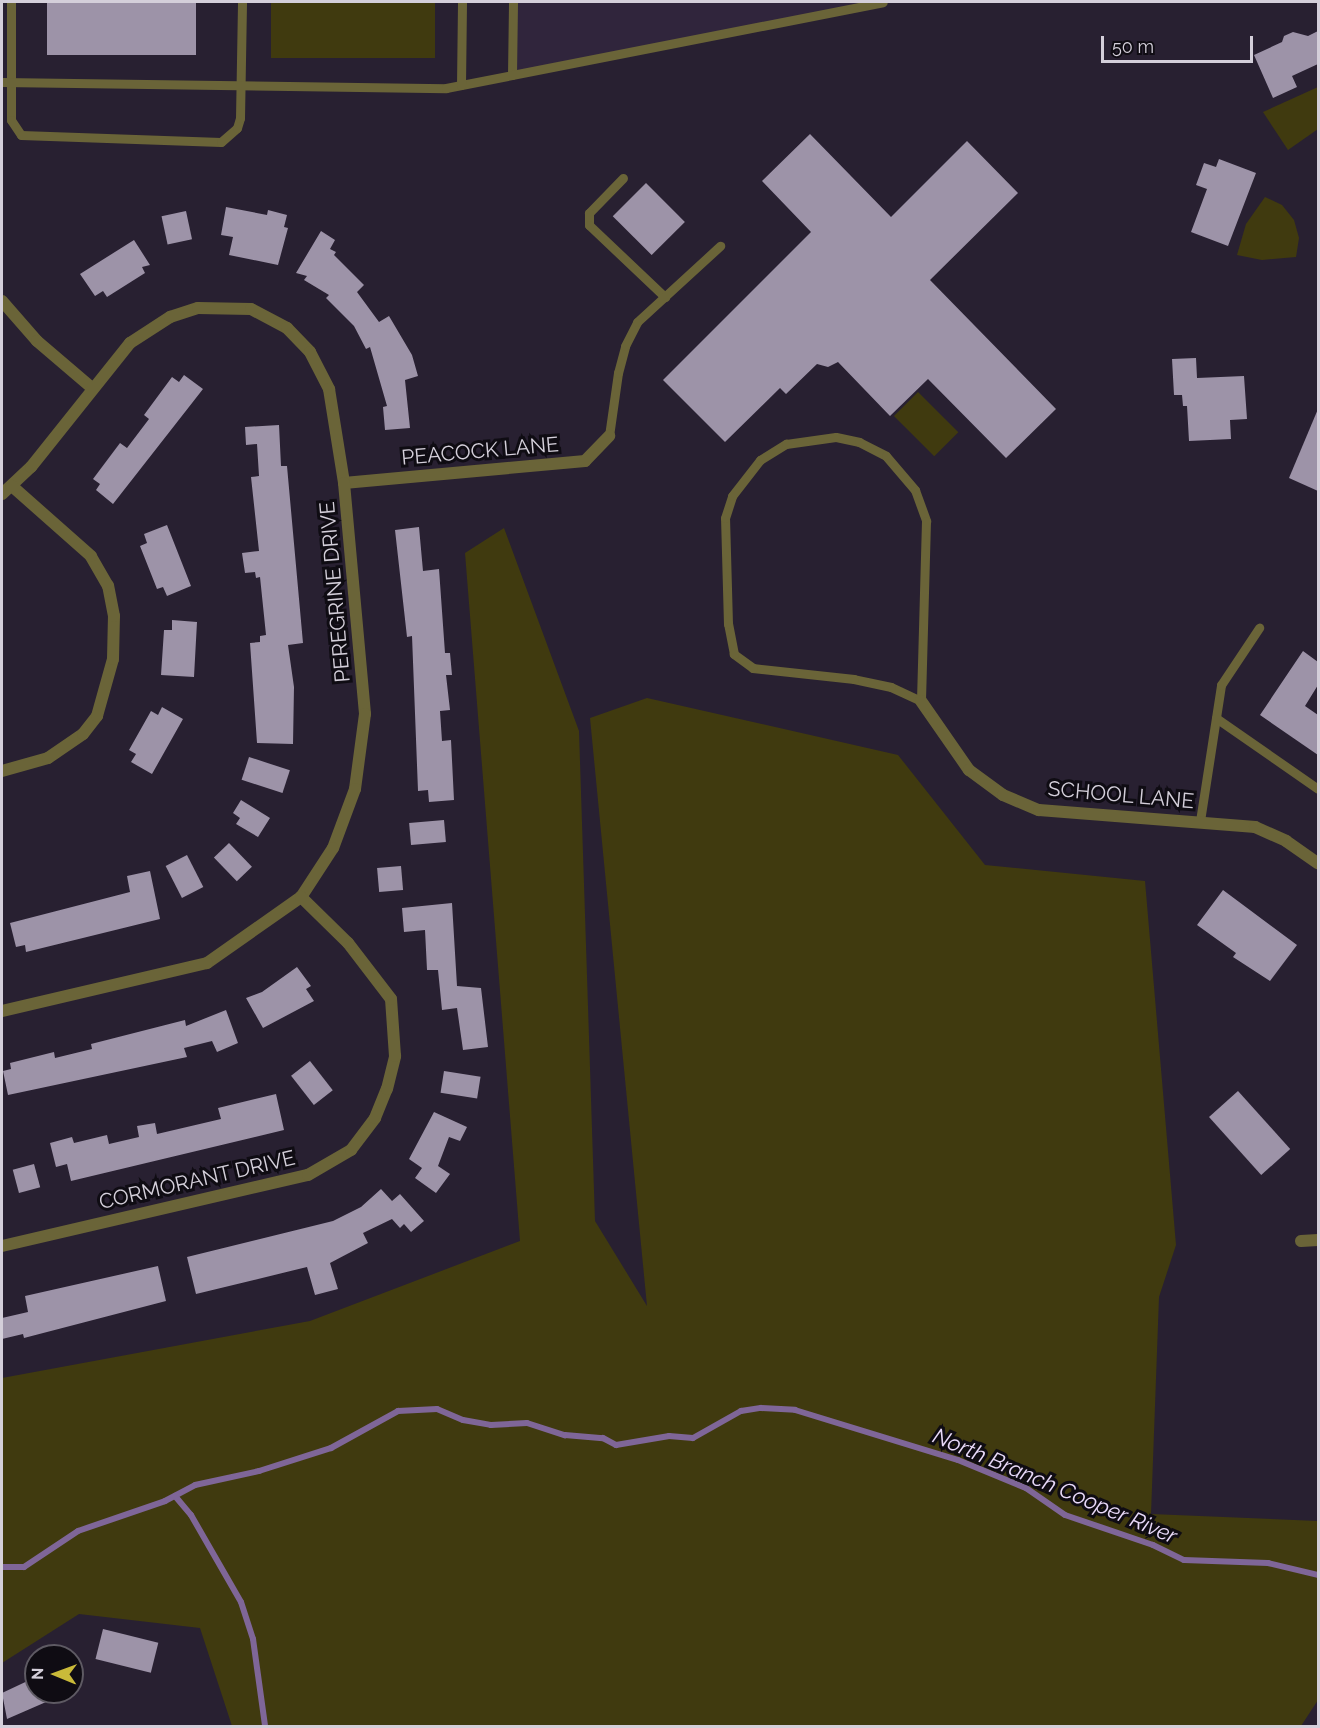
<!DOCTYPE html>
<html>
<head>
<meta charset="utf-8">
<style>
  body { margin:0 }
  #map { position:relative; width:1320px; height:1728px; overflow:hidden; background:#282031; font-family:Raleway,sans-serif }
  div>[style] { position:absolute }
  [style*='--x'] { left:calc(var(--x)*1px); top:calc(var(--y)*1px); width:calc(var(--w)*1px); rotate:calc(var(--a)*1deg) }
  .built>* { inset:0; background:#30253c }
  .green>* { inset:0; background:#403a0f; transform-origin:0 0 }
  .stream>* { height:6px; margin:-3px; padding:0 3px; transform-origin:3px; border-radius:3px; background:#7f6698 }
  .building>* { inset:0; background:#9d93a8; transform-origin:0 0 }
  .service>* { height:9px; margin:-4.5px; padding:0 4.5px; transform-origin:4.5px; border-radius:4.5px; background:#6a6438 }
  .minor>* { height:12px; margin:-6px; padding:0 6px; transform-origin:6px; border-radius:6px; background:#6a6438 }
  span { translate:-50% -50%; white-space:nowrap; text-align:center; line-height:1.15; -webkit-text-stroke:6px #0f0c13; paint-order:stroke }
  .street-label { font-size:21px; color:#d4cfda }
  .water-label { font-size:22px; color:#e9daf9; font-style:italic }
  .frame { position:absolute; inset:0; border:3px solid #d4cfda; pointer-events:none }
  .north { position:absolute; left:24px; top:1644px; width:60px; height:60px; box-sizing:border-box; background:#0f0c13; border:2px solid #5e5a63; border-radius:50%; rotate:271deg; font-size:16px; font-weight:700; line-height:24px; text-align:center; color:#d4cfda }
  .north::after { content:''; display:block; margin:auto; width:21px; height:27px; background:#caba39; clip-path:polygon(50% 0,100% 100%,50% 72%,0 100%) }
  .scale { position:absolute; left:1101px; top:36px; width:152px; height:27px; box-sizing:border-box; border:3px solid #d4cfda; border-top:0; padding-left:8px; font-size:18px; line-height:21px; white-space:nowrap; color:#d4cfda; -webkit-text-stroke:4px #0f0c13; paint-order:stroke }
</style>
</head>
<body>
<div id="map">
  <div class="built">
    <i style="clip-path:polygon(513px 2px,883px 2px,512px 75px)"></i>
  </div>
  <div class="green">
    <i style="left:271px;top:2px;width:164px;height:56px"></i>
    <i style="clip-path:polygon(1318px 87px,1318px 129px,1288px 150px,1263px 112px)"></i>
    <i style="clip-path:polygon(1265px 197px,1282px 205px,1294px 220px,1299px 238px,1296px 257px,1262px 260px,1237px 255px,1246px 224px)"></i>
    <i style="left:918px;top:392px;width:57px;height:34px;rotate:45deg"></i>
    <i style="clip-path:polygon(504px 528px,579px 731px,595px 1221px,647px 1306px,590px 718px,647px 698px,898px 755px,985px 865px,1145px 881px,1176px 1245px,1159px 1297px,1151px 1514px,1318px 1521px,1318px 1700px,1301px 1726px,232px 1726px,200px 1628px,79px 1614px,2px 1663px,2px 1378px,310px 1321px,520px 1241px,465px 553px)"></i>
  </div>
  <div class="stream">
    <i style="--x:175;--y:1496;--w:25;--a:50"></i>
    <i style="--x:191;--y:1515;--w:100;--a:60.1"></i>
    <i style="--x:241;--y:1602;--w:39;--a:72"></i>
    <i style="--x:253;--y:1639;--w:88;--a:82.1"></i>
    <i style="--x:2;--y:1567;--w:22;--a:0"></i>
    <i style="--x:24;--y:1567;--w:65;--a:-33.7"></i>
    <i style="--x:78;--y:1531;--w:92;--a:-19"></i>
    <i style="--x:165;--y:1501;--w:34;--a:-28"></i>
    <i style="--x:195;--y:1485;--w:66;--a:-12.3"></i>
    <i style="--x:259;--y:1471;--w:76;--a:-17.7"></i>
    <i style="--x:331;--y:1448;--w:77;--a:-28.9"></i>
    <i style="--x:398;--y:1411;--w:39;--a:-3"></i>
    <i style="--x:437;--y:1409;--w:28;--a:23"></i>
    <i style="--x:463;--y:1420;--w:28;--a:10"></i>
    <i style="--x:491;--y:1425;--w:36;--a:-3"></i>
    <i style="--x:527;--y:1423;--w:40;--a:18"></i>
    <i style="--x:565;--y:1435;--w:38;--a:5"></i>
    <i style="--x:603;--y:1438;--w:15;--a:28"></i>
    <i style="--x:616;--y:1445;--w:54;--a:-9.6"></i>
    <i style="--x:669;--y:1436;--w:24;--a:5"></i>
    <i style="--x:693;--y:1438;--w:55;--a:-29.4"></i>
    <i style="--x:741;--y:1411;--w:20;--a:-9"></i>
    <i style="--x:761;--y:1408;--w:34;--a:3"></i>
    <i style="--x:795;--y:1410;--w:170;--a:17.1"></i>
    <i style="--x:958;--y:1460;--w:74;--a:22.4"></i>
    <i style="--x:1026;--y:1488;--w:47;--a:34.7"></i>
    <i style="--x:1065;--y:1515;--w:93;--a:18.8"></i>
    <i style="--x:1153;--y:1545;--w:34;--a:26"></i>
    <i style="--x:1184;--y:1560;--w:84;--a:2"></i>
    <i style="--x:1268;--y:1563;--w:51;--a:13.5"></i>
  </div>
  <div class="building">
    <i style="left:47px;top:2px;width:149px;height:53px"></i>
    <i style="clip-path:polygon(1318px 31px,1318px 64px,1292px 76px,1297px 87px,1273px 98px,1254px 55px,1282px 42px,1284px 36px,1293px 32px,1308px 36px)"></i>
    <i style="clip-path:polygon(810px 134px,891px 217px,967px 141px,1018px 193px,930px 280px,1056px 409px,1006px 458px,928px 379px,890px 416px,838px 362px,828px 367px,817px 364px,786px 394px,780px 388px,725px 442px,663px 380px,811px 232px,762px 181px)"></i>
    <i style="clip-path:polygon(1219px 159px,1256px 173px,1228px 246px,1191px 232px,1207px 189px,1196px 185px,1204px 163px,1216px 167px)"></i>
    <i style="left:646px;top:183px;width:55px;height:47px;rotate:45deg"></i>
    <i style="clip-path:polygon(226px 207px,267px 215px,268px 210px,287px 215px,284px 227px,288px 228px,278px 265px,229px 255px,233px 237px,221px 235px)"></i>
    <i style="left:186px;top:211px;width:29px;height:25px;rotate:78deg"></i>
    <i style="clip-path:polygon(321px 231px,335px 240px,330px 249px,336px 252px,334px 255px,364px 285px,357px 292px,379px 322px,389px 316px,412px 355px,418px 376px,405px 380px,410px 428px,385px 430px,383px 407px,387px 406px,370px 347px,366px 349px,354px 326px,326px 298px,329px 295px,304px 280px,307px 276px,296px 273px)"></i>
    <i style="clip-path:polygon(134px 240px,150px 265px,142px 267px,145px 273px,107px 297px,103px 291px,95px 296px,80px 274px)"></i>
    <i style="clip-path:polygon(1196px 358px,1197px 378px,1244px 376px,1247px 419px,1230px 420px,1231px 439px,1189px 441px,1187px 406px,1183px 406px,1182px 395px,1174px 395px,1172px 359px)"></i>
    <i style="clip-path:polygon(184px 375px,203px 389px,113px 504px,96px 490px,100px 484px,93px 479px,120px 443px,127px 448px,149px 419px,144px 415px,172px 377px,179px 382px)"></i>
    <i style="clip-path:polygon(1318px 409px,1318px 491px,1289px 478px)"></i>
    <i style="clip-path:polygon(279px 425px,281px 466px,287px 466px,303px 643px,288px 645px,294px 687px,293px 744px,257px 743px,250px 643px,260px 642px,260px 636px,266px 635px,260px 577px,256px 578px,255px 572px,245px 573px,242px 553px,259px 551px,251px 477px,259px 476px,257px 444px,246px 445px,245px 427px)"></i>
    <i style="clip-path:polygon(167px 525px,191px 586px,167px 596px,163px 587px,157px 589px,140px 546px,147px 543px,144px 534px)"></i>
    <i style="clip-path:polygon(419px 527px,423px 571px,439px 569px,445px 653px,450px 653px,452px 675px,446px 675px,450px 710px,440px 711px,442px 741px,451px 740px,454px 800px,429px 802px,428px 790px,418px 791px,412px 636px,407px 637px,395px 530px)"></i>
    <i style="clip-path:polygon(172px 620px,197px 622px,194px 677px,161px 675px,164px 630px,172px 630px)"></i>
    <i style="clip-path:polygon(1303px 651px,1318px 662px,1318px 685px,1305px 706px,1318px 715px,1318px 755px,1260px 715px)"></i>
    <i style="clip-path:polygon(162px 707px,183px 719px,152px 774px,131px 762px,136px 754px,129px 750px,151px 711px,158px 715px)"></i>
    <i style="left:249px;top:757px;width:43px;height:24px;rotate:18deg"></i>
    <i style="clip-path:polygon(241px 800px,270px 818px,258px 837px,236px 824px,240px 818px,233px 813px)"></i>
    <i style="left:444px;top:820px;width:22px;height:35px;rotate:85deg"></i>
    <i style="left:229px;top:843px;width:33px;height:21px;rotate:46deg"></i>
    <i style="left:187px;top:855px;width:36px;height:24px;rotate:63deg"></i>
    <i style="left:401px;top:866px;width:24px;height:24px;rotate:85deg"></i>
    <i style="clip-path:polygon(150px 871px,160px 919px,26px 952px,25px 945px,16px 947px,10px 923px,130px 892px,127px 876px)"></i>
    <i style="clip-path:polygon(1223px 890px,1297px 945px,1270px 981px,1233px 957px,1236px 953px,1197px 925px)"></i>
    <i style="clip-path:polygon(452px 903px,457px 986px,481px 988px,488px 1047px,463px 1050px,457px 1008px,442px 1010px,438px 970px,427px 970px,425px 930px,404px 932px,402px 908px)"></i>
    <i style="clip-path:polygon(297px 967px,311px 986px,306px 989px,314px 1001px,263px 1028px,246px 998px,262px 992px)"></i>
    <i style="clip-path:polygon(226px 1010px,238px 1043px,217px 1052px,212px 1041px,184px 1048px,187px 1057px,8px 1095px,3px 1071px,11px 1069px,10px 1063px,54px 1052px,55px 1058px,92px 1049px,91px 1044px,185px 1020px,186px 1026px)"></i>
    <i style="left:310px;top:1061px;width:37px;height:24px;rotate:52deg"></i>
    <i style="left:444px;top:1071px;width:37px;height:22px;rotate:9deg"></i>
    <i style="left:1238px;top:1091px;width:78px;height:39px;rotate:48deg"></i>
    <i style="clip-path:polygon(276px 1094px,284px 1130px,71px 1181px,67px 1164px,56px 1167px,50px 1143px,72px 1137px,74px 1143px,107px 1135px,109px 1144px,139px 1137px,137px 1126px,155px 1123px,157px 1134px,221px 1119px,218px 1108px)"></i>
    <i style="clip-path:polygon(434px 1112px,467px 1127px,460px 1141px,449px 1137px,438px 1166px,450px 1174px,436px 1193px,415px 1178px,422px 1168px,409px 1159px)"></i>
    <i style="left:34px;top:1164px;width:24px;height:22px;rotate:75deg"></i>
    <i style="clip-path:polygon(381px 1189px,392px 1201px,400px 1194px,424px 1221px,411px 1232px,404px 1224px,400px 1228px,392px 1219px,363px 1233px,368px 1243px,330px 1263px,338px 1289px,315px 1295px,307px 1267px,196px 1294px,187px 1257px,333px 1221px,361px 1207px)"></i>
    <i style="clip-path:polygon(158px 1266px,166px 1301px,24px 1338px,23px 1334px,2px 1339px,2px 1318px,28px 1312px,25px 1296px)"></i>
    <i style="left:103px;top:1629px;width:57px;height:31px;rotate:14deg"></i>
    <i style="clip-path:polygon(36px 1677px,36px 1692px,69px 1692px,7px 1719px,2px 1693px)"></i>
  </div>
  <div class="service">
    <i style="--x:11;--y:2;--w:118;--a:90"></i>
    <i style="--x:11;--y:120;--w:18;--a:56"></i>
    <i style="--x:21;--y:135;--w:200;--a:2"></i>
    <i style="--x:221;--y:142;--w:21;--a:-41"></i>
    <i style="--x:237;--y:128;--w:10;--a:-73"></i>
    <i style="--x:240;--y:118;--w:116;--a:-89"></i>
    <i style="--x:512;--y:75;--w:73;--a:-89.2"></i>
    <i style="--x:2;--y:82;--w:444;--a:0.8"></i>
    <i style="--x:446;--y:88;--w:445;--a:-11.1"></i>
    <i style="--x:461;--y:85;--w:83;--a:-89.3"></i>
    <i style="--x:623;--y:178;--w:49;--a:134.2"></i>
    <i style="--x:589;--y:213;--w:12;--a:90"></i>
    <i style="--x:589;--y:225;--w:105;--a:43.5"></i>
    <i style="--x:609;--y:436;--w:64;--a:-81.9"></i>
    <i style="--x:618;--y:373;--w:28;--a:-75"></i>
    <i style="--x:625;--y:346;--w:27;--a:-63"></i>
    <i style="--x:637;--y:322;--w:113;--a:-42.5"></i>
    <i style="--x:836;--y:437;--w:24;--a:12"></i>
    <i style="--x:859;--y:442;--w:30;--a:27"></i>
    <i style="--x:886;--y:456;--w:45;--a:49.5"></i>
    <i style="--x:915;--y:490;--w:33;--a:70"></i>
    <i style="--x:926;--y:521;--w:180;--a:91.6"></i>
    <i style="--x:921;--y:701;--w:33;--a:-155"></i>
    <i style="--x:891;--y:687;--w:38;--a:-168"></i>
    <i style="--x:854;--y:679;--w:102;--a:-173.8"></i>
    <i style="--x:753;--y:668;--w:24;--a:-144"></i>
    <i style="--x:734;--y:654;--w:31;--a:-101"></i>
    <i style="--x:728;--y:624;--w:106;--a:-91.6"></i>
    <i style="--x:725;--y:518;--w:23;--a:-72"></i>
    <i style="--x:732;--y:496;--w:46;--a:-52.1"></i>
    <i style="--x:760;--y:460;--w:31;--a:-32"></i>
    <i style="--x:786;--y:444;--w:50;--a:-8"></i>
    <i style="--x:1216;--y:718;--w:124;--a:34.8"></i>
    <i style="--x:1200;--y:821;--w:138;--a:-81.2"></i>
    <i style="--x:1221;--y:685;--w:69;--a:-56.3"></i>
  </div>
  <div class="minor">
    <i style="--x:2;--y:301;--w:53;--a:48.8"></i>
    <i style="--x:37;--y:341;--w:72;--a:40.5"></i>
    <i style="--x:344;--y:483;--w:242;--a:-5.2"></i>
    <i style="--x:585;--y:461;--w:35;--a:-46"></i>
    <i style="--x:2;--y:494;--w:40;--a:-43"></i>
    <i style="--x:31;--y:467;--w:159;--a:-51.4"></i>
    <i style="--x:130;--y:343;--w:48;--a:-33"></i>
    <i style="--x:170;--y:317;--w:29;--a:-18"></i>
    <i style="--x:198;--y:308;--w:53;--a:1.1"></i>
    <i style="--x:251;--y:309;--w:41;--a:27.8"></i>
    <i style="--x:287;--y:328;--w:33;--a:46"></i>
    <i style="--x:310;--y:352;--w:42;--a:62.8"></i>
    <i style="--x:329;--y:389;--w:95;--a:80.9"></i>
    <i style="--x:344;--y:483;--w:232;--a:84.8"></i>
    <i style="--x:365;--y:714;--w:76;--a:97.6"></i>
    <i style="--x:355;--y:789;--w:63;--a:110.4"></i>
    <i style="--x:333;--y:848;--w:59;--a:123.1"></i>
    <i style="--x:301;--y:897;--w:115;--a:144.9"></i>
    <i style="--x:207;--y:963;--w:211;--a:166.8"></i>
    <i style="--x:921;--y:701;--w:84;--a:55.2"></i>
    <i style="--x:969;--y:770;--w:42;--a:36.3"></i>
    <i style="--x:1003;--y:795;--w:39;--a:23"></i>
    <i style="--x:1039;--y:810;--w:217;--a:4.5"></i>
    <i style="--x:1255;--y:827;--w:34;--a:24"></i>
    <i style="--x:1286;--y:841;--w:39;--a:35"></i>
    <i style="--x:2;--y:771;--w:48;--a:-15.8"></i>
    <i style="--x:48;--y:758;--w:42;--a:-34.4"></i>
    <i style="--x:83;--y:734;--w:23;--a:-52"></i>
    <i style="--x:97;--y:716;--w:59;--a:-74.3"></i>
    <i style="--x:113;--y:659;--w:43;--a:-88.7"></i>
    <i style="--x:114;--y:616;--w:31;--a:-101"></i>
    <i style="--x:108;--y:586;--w:34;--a:-120"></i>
    <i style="--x:91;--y:556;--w:106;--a:-138.5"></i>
    <i style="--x:1301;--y:1241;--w:17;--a:-3"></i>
    <i style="--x:2;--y:1246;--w:314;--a:-13.1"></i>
    <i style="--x:308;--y:1175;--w:50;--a:-30.2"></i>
    <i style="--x:351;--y:1150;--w:40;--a:-53"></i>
    <i style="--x:375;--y:1118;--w:31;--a:-68"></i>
    <i style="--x:387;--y:1089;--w:34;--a:-76"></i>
    <i style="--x:395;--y:1056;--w:57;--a:-94"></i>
    <i style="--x:391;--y:999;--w:71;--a:-127.5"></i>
    <i style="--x:348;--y:943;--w:66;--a:-135.6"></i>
  </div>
  <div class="street-label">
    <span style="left:480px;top:451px;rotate:-5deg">PEACOCK LANE</span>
    <span style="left:335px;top:592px;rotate:-95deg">PEREGRINE DRIVE</span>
    <span style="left:1121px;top:795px;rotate:5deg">SCHOOL LANE</span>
    <span style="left:197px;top:1180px;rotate:-13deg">CORMORANT DRIVE</span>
  </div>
  <div class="water-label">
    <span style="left:1055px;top:1486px;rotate:23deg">North Branch Cooper River</span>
  </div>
  <div class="frame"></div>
  <div class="north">N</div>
  <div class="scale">50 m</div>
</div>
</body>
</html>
